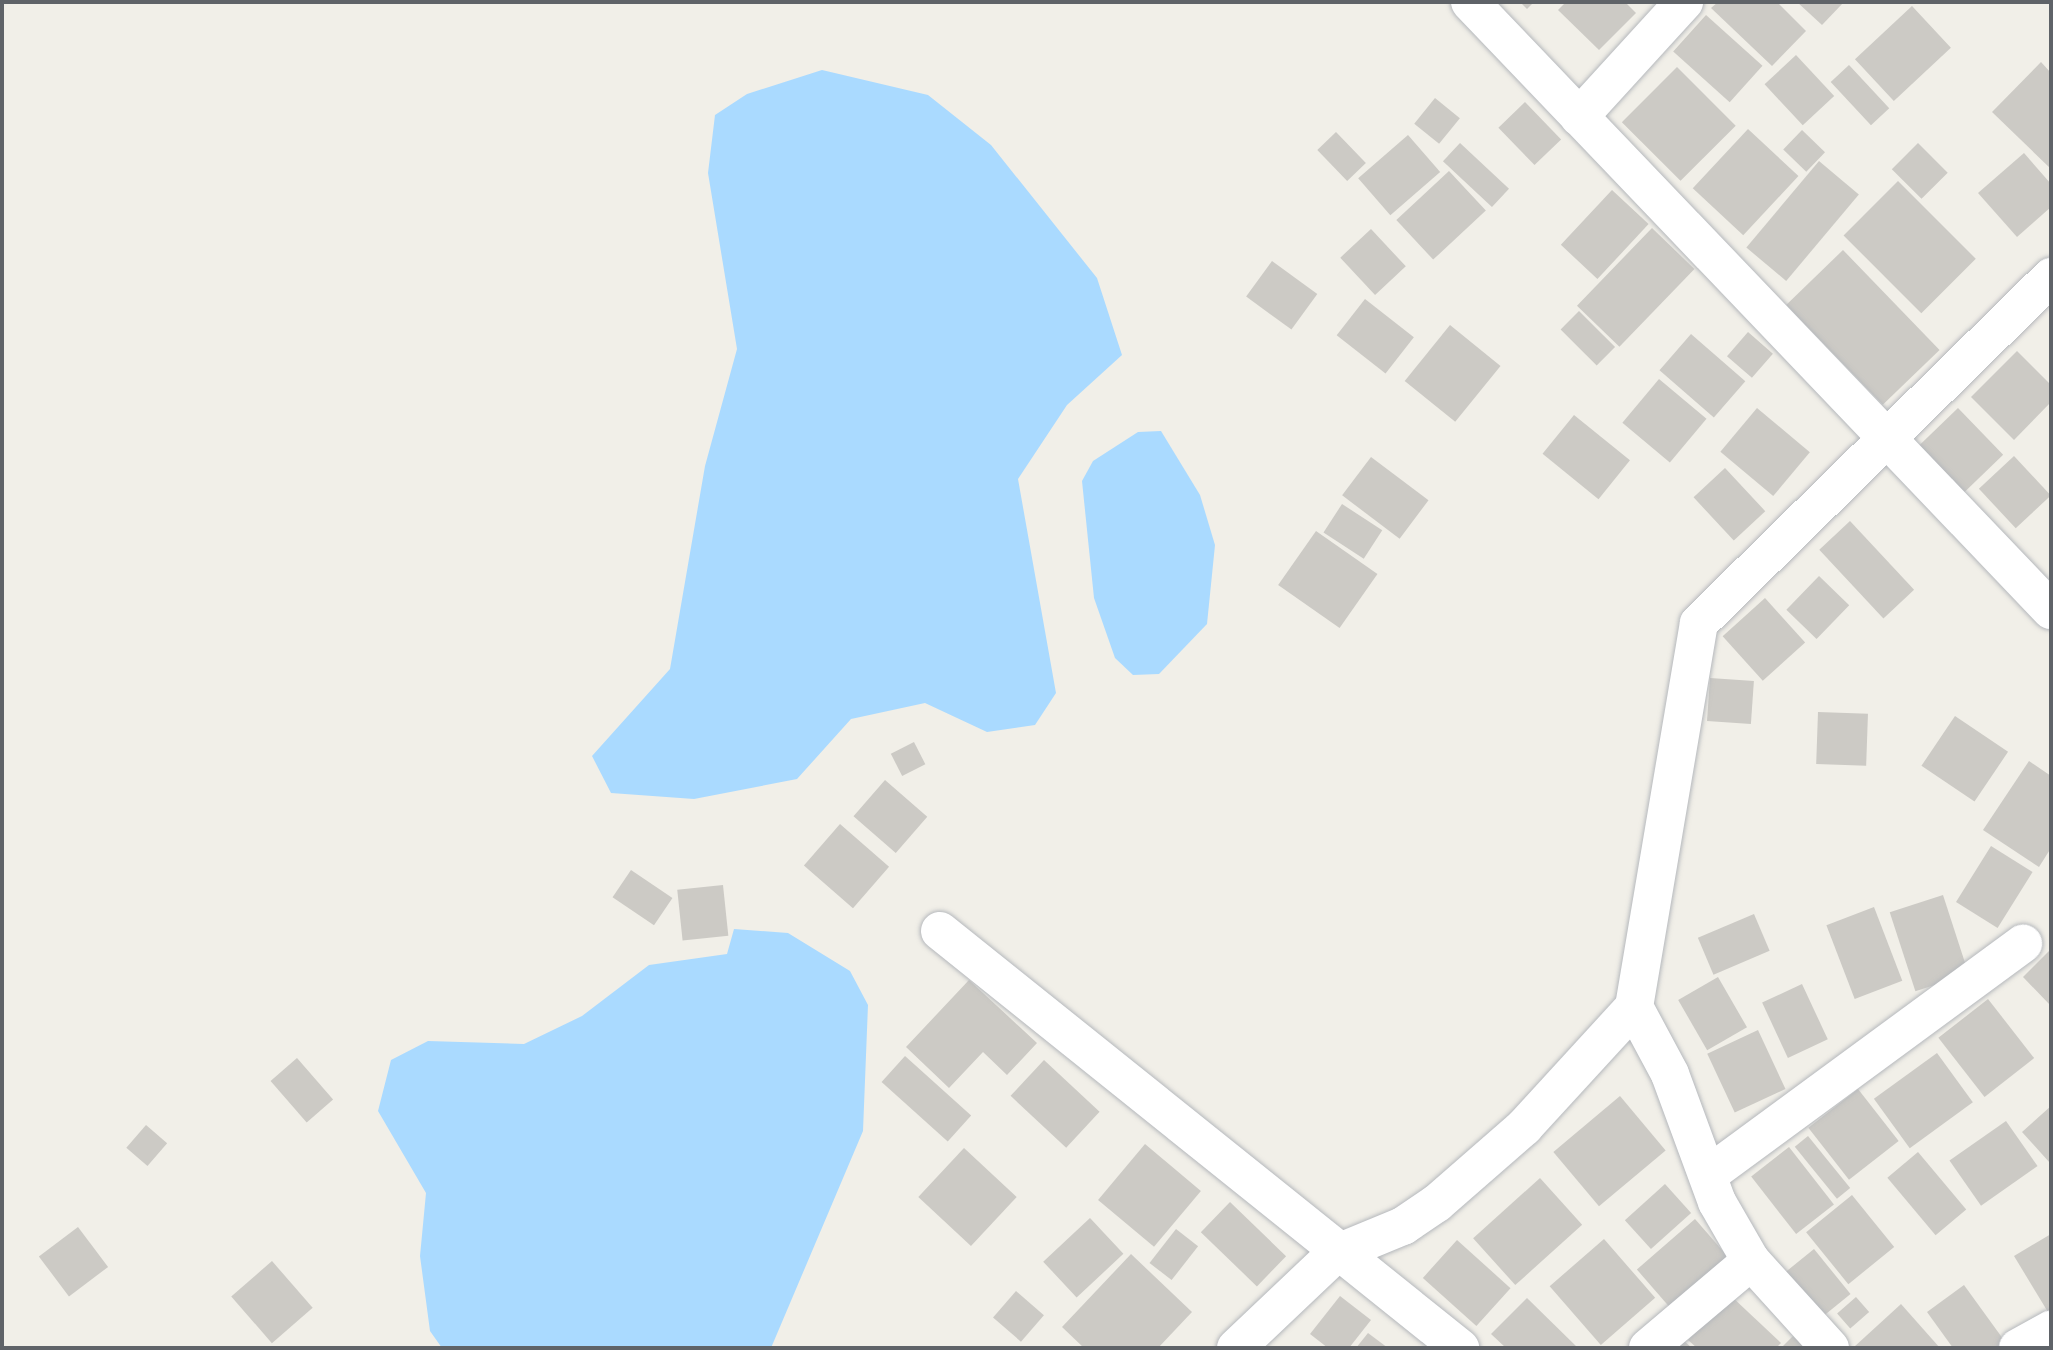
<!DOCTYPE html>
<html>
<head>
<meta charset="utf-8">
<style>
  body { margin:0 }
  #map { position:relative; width:2053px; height:1350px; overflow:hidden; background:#f1efe8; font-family:Poppins,sans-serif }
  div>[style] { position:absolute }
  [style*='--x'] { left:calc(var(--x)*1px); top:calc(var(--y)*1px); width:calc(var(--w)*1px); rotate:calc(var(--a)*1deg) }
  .water>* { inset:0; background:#aadaff }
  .building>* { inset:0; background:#cccac5; transform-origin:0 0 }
  .roads { filter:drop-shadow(0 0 2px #b5b8bc) drop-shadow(0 0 2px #b5b8bc) }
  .minor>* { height:38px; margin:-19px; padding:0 19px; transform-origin:19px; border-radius:19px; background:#fff }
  span { translate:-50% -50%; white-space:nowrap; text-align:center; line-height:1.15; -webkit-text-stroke:6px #fff; paint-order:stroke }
  .frame { position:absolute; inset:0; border:4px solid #5f6368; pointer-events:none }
</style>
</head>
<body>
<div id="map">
  <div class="water">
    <i style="clip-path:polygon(822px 70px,928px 95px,991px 145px,1097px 278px,1122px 355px,1067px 405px,1018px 479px,1056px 693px,1035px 725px,987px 732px,925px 703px,851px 719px,797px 779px,694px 799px,611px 793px,592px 756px,670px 669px,705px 466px,737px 349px,708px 173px,715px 115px,747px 94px)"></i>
    <i style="clip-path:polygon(1161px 431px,1200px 495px,1215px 545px,1207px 624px,1159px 674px,1133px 675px,1115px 658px,1094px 598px,1082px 481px,1093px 461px,1138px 432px)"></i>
    <i style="clip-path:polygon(734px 929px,788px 933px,850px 971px,868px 1005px,863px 1131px,771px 1348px,442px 1348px,430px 1331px,420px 1256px,426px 1193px,378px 1111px,391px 1060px,428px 1041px,524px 1044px,582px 1016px,649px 965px,727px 954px)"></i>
  </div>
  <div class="building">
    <i style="clip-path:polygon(1520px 2px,1534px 2px,1527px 9px)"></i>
    <i style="clip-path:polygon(1566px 2px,1625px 2px,1636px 13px,1599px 50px,1558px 10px)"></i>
    <i style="clip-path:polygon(1718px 2px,1777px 2px,1806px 31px,1772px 66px,1711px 8px)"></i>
    <i style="clip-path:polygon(1797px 2px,1844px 2px,1822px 25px)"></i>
    <i style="left:1912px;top:6px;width:57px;height:78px;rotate:47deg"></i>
    <i style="left:1706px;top:15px;width:76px;height:49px;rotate:42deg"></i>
    <i style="left:1796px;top:55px;width:56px;height:43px;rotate:47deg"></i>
    <i style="clip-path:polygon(2041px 62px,2051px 73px,2051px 169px,1992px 112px)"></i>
    <i style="left:1849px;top:65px;width:59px;height:25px;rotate:47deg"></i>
    <i style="left:1677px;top:67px;width:83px;height:78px;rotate:45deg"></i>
    <i style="left:1435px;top:98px;width:32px;height:33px;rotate:39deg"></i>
    <i style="left:1525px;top:102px;width:52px;height:37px;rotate:46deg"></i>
    <i style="left:1748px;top:129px;width:69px;height:81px;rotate:43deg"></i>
    <i style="left:1802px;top:130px;width:32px;height:27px;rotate:44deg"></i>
    <i style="left:1336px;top:132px;width:43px;height:26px;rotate:46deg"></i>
    <i style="left:1408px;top:135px;width:49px;height:66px;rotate:49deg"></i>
    <i style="left:1460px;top:143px;width:67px;height:25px;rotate:43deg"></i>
    <i style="left:1918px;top:143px;width:42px;height:37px;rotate:45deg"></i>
    <i style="clip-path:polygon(2024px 153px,2051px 184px,2051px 207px,2017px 237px,1978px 193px)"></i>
    <i style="left:1819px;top:161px;width:52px;height:113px;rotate:40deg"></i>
    <i style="left:1449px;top:171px;width:54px;height:72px;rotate:47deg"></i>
    <i style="left:1898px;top:181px;width:110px;height:77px;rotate:45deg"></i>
    <i style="left:1612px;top:190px;width:50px;height:75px;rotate:43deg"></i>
    <i style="left:1652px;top:228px;width:59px;height:108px;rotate:44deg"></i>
    <i style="left:1371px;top:229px;width:51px;height:42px;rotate:47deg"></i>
    <i style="left:1843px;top:250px;width:139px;height:79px;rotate:46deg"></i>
    <i style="left:1272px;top:261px;width:56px;height:44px;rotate:36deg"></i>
    <i style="left:1365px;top:299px;width:62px;height:46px;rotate:38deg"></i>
    <i style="left:1579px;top:311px;width:51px;height:26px;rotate:45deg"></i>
    <i style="left:1450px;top:325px;width:65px;height:72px;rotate:39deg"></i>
    <i style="left:1748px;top:332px;width:33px;height:32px;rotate:41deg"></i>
    <i style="left:1691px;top:334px;width:72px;height:48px;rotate:41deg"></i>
    <i style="clip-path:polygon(2017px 351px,2051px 385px,2051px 402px,2014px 440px,1971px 397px)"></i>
    <i style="left:1659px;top:379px;width:62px;height:57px;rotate:40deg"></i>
    <i style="left:1757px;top:408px;width:69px;height:57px;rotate:40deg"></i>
    <i style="left:1958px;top:408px;width:65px;height:67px;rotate:46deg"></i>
    <i style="left:1574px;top:415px;width:72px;height:50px;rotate:39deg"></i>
    <i style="left:2014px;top:456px;width:54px;height:48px;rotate:47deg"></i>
    <i style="left:1371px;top:457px;width:72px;height:48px;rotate:37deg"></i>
    <i style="left:1725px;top:468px;width:59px;height:43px;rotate:47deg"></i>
    <i style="left:1342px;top:504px;width:48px;height:34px;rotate:33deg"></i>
    <i style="left:1850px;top:521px;width:94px;height:42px;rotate:47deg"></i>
    <i style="left:1316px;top:531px;width:75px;height:66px;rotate:35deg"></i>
    <i style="left:1819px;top:576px;width:42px;height:47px;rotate:44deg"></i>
    <i style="left:1765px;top:598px;width:60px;height:57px;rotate:48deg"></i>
    <i style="left:1710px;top:678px;width:44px;height:43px;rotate:4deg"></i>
    <i style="left:1818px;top:712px;width:50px;height:52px;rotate:2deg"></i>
    <i style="left:1955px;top:716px;width:64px;height:60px;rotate:34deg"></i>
    <i style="left:914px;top:742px;width:25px;height:26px;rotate:63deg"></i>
    <i style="clip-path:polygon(2029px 761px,2051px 776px,2051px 848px,2039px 867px,1983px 830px)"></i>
    <i style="left:885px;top:780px;width:56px;height:48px;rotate:41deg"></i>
    <i style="left:840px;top:824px;width:65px;height:55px;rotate:41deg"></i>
    <i style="left:1991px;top:846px;width:49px;height:66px;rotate:32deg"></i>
    <i style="left:631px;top:870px;width:50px;height:33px;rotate:34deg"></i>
    <i style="left:723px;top:885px;width:51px;height:46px;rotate:84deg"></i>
    <i style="left:1943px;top:895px;width:83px;height:56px;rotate:72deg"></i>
    <i style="left:1874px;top:907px;width:79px;height:51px;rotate:69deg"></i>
    <i style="left:1754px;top:914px;width:40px;height:61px;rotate:67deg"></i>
    <i style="clip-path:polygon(2051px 949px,2051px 1006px,2023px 977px)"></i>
    <i style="left:1718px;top:977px;width:58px;height:46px;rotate:60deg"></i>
    <i style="clip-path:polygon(969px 980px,1037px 1043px,1007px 1075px,983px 1052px,949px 1088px,906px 1047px)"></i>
    <i style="left:1802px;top:984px;width:61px;height:44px;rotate:65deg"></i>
    <i style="left:1988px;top:999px;width:75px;height:63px;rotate:52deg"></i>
    <i style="left:1758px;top:1030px;width:65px;height:56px;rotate:65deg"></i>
    <i style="left:1937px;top:1053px;width:61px;height:78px;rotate:54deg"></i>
    <i style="left:905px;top:1056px;width:89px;height:35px;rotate:42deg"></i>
    <i style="left:297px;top:1058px;width:55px;height:35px;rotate:49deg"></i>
    <i style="left:1044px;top:1060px;width:76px;height:49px;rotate:43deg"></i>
    <i style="left:1858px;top:1089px;width:66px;height:63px;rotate:52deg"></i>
    <i style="left:1620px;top:1096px;width:71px;height:87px;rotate:50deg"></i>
    <i style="clip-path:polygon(2051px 1106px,2051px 1162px,2050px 1163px,2022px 1132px)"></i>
    <i style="left:2006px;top:1121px;width:55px;height:69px;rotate:55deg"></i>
    <i style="left:146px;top:1125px;width:28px;height:30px;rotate:41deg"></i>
    <i style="left:1808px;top:1136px;width:67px;height:17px;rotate:51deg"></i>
    <i style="left:1145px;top:1144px;width:73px;height:73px;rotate:40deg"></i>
    <i style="left:1789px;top:1147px;width:73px;height:48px;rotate:52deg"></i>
    <i style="left:964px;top:1148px;width:72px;height:67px;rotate:43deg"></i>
    <i style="left:1918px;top:1152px;width:75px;height:40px;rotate:50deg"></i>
    <i style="left:1540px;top:1178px;width:63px;height:90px;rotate:48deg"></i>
    <i style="left:1665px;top:1184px;width:39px;height:54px;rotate:48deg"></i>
    <i style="left:1852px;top:1195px;width:67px;height:59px;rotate:51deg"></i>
    <i style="left:1230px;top:1202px;width:78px;height:42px;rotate:44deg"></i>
    <i style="left:1090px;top:1218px;width:49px;height:64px;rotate:47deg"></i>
    <i style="left:1695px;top:1219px;width:53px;height:77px;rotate:49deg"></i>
    <i style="left:78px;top:1227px;width:50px;height:49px;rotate:53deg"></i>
    <i style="left:1176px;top:1229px;width:28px;height:43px;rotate:38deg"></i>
    <i style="clip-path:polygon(2051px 1234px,2051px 1317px,2014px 1256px)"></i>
    <i style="left:1604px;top:1239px;width:78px;height:72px;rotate:49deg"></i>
    <i style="left:1457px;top:1240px;width:72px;height:51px;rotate:42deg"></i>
    <i style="left:1814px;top:1249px;width:58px;height:38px;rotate:51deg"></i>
    <i style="clip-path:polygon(1131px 1254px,1192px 1312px,1158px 1348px,1084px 1348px,1062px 1327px)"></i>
    <i style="left:272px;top:1261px;width:62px;height:54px;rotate:49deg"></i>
    <i style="clip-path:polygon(1964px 1285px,2006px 1343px,1998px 1348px,1953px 1348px,1927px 1312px)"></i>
    <i style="left:1016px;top:1291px;width:37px;height:35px;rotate:41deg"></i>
    <i style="clip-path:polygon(1730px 1295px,1781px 1343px,1776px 1348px,1697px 1348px,1688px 1340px)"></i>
    <i style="clip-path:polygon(1340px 1296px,1371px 1320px,1349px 1348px,1328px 1348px,1310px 1334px)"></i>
    <i style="left:1856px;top:1297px;width:20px;height:25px;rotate:49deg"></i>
    <i style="clip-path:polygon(1527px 1298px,1578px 1348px,1506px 1348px,1491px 1334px)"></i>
    <i style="clip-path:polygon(1901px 1304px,1940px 1348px,1856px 1348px,1854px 1347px)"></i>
    <i style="clip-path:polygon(1368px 1333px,1388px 1348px,1356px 1348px)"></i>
    <i style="clip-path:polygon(1793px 1336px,1806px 1348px,1781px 1348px)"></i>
    <i style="clip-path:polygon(1683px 1340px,1692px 1348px,1674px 1348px)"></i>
  </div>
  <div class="roads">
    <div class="minor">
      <i style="--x:1470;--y:2;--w:841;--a:46.3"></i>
      <i style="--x:1579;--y:117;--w:156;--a:-47.6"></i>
      <i style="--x:940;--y:931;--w:667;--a:38.73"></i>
      <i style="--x:1708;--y:1175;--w:391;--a:-36.3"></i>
      <i style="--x:1236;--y:1348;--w:137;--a:-43.5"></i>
      <i style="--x:1335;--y:1254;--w:74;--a:-22.4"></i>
      <i style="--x:1403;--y:1226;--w:41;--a:-34.1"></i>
      <i style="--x:1437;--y:1203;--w:116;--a:-41.1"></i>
      <i style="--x:1524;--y:1127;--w:163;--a:-47.5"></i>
      <i style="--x:1648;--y:1348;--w:135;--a:-40.2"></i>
      <i style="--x:1830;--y:1348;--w:118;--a:-132.2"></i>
      <i style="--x:1751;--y:1261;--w:68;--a:-120"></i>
      <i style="--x:1717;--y:1202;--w:136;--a:-110.2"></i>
      <i style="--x:1670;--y:1074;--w:76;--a:-118.2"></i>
      <i style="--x:1634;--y:1007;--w:389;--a:-80.4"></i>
      <i style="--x:1699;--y:623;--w:494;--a:-44.5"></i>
      <i style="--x:2018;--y:1348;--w:38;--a:-29"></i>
    </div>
  </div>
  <div class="frame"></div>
</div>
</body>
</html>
